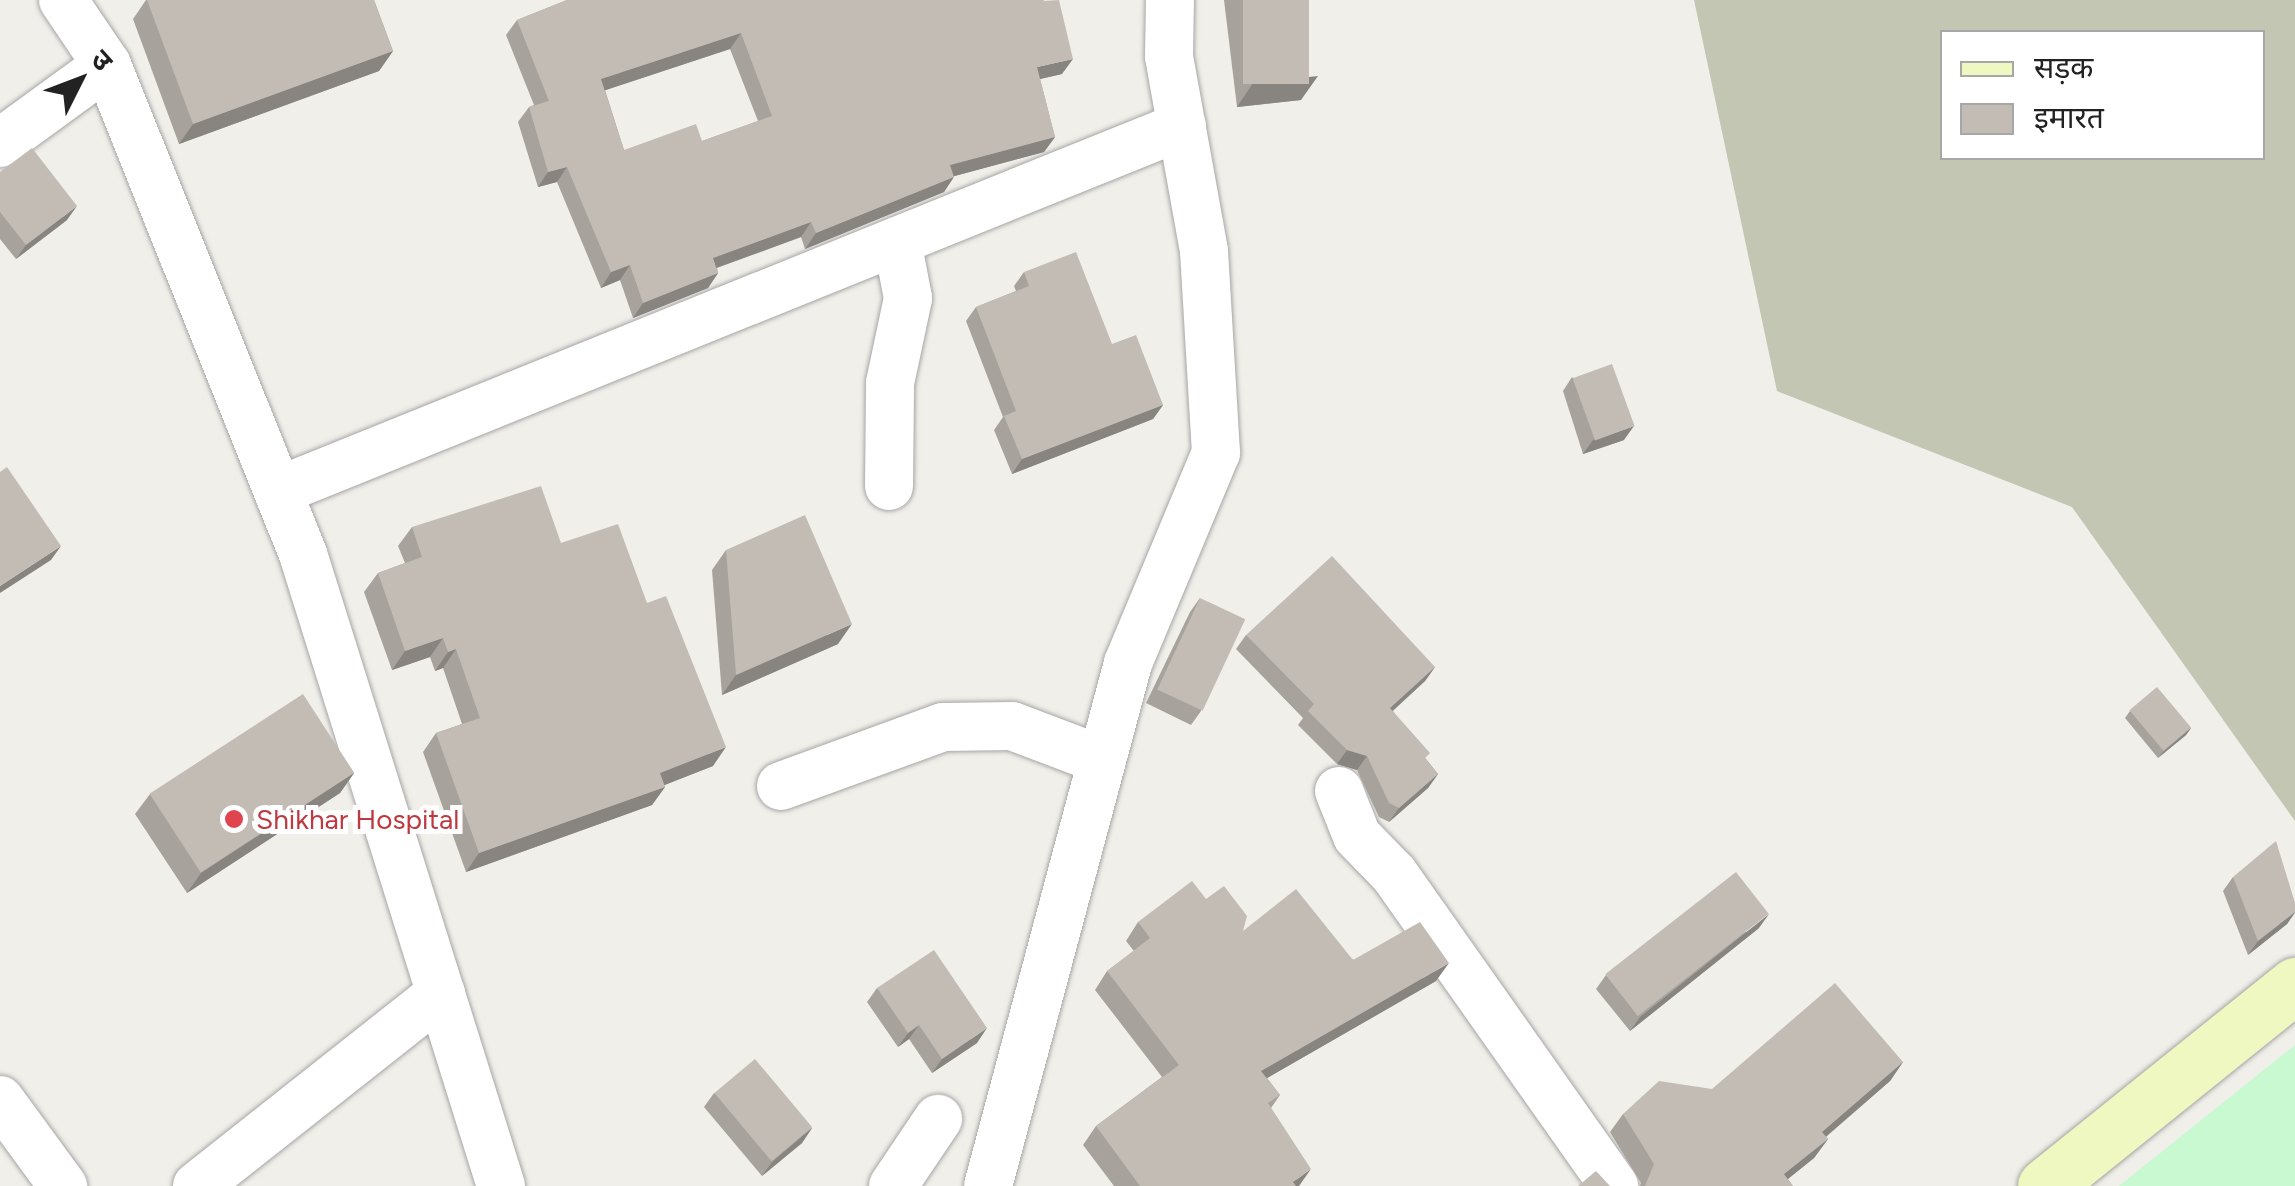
<!DOCTYPE html>
<html>
<head>
<meta charset="utf-8">
<style>
  body { margin:0 }
  #map { position:relative; width:2295px; height:1186px; overflow:hidden; background:#f1efe9; font-family:Figtree,"Noto Sans Devanagari",sans-serif }
  div>[style] { position:absolute }
  [style*='--x'] { left:calc(var(--x)*1px); top:calc(var(--y)*1px); width:calc(var(--w)*1px); rotate:calc(var(--a)*1deg) }
  .construction>* { inset:0; background:#c4c6b4 }
  .park>* { inset:0; background:#c8f9d1 }
  .roads { filter:drop-shadow(0 0 2px #a6a6a6) drop-shadow(0 0 2px #a6a6a6) }
  .street>* { height:48px; margin:-24px; padding:0 24px; transform-origin:24px; border-radius:24px; background:#fff }
  .secondary>* { height:55px; margin:-27.5px; padding:0 27.5px; transform-origin:27.5px; border-radius:27.5px; background:#eff8c0 }
  .wall>* { inset:0; background:#a7a29c }
  .shaded-wall>* { inset:0; background:#88847f }
  .building>* { inset:0; background:#c2bcb5; transform-origin:0 0 }
  .dots>* { width:28px; height:28px; translate:-50% -50%; box-sizing:border-box; border:5px solid #fff; border-radius:50% }
  span { translate:-50% -50%; white-space:nowrap; text-align:center; line-height:1.15; -webkit-text-stroke:10px #fff; paint-order:stroke }
  .health-label { font-size:28px; color:#be3a42 }
  .left { translate:0 -50%; text-align:left }
  .legend { position:absolute; left:1940px; top:30px; width:325px; height:130px; box-sizing:border-box; background:#fff; border:2px solid #a7a7a7; margin:0; padding:12px 18px; list-style:none; font-size:30px; color:#222 }
  .legend li { display:flex; align-items:center; gap:20px; height:50px }
  .legend b { width:50px; border:2px solid #a7a7a7 }
  .north { position:absolute; left:30px; top:30px; width:100px; height:100px; -webkit-text-stroke:8px #fff; paint-order:stroke; rotate:48deg; font-size:28px; font-weight:700; line-height:40px; text-align:center; color:#222 }
  .north::after { content:''; display:block; margin:auto; width:35px; height:45px; background:#222; clip-path:polygon(50% 0,100% 100%,50% 72%,0 100%) }
</style>
</head>
<body>
<div id="map">
  <div class="construction">
    <i style="clip-path:polygon(evenodd,1694px 0,2295px 0,2295px 821px,2072px 507px,1777px 391px,1694px 0,1942px 32px,2262px 32px,2262px 158px,1942px 158px,1942px 32px)"></i>
  </div>
  <div class="park">
    <i style="clip-path:polygon(2295px 1045px,2295px 1186px,2119px 1186px)"></i>
  </div>
  <div class="roads">
    <div class="street">
      <i style="--x:63;--y:0;--w:78;--a:55.9"></i>
      <i style="--x:107;--y:65;--w:527;--a:68.16"></i>
      <i style="--x:303;--y:554;--w:662;--a:72.6"></i>
      <i style="--x:0;--y:143;--w:132;--a:-36.1"></i>
      <i style="--x:889;--y:486;--w:103;--a:-89.4"></i>
      <i style="--x:890;--y:383;--w:87;--a:-78"></i>
      <i style="--x:908;--y:298;--w:58;--a:-100.9"></i>
      <i style="--x:278;--y:491;--w:975;--a:-21.99"></i>
      <i style="--x:781;--y:786;--w:172;--a:-20"></i>
      <i style="--x:943;--y:727;--w:69;--a:-0.8"></i>
      <i style="--x:1012;--y:726;--w:96;--a:20.7"></i>
      <i style="--x:1339;--y:791;--w:48;--a:68.2"></i>
      <i style="--x:1357;--y:836;--w:53;--a:45.8"></i>
      <i style="--x:1394;--y:874;--w:382;--a:54.8"></i>
      <i style="--x:0;--y:1100;--w:107;--a:53.8"></i>
      <i style="--x:197;--y:1186;--w:311;--a:-38.3"></i>
      <i style="--x:893;--y:1186;--w:81;--a:-56.1"></i>
      <i style="--x:988;--y:1186;--w:541;--a:-75.01"></i>
      <i style="--x:1128;--y:663;--w:228;--a:-67.3"></i>
      <i style="--x:1216;--y:453;--w:202;--a:-93.4"></i>
      <i style="--x:1204;--y:251;--w:198;--a:-100.2"></i>
      <i style="--x:1169;--y:56;--w:56;--a:-89"></i>
    </div>
    <div class="secondary">
      <i style="--x:2045;--y:1186;--w:321;--a:-38.8"></i>
    </div>
  </div>
  <div class="wall">
    <i style="clip-path:polygon(146px 0,374px 0,393px 51px,379px 71px,179px 144px,133px 19px)"></i>
    <i style="clip-path:polygon(evenodd,567px 0,1062px 74px,1040px 79px,1055px 137px,1044px 152px,954px 176px,944px 192px,805px 249px,801px 237px,717px 268px,718px 273px,708px 288px,633px 318px,620px 280px,601px 288px,557px 182px,538px 187px,518px 122px,529px 107px,534px 105px,506px 35px,517px 20px,567px 0,730px 49px,758px 121px,702px 141px,624px 150px,605px 90px,730px 49px)"></i>
    <i style="clip-path:polygon(1224px 0,1309px 0,1301px 100px,1237px 107px)"></i>
    <i style="clip-path:polygon(0 172px,67px 220px,16px 259px,0 239px)"></i>
    <i style="clip-path:polygon(1024px 272px,1112px 344px,1163px 405px,1153px 419px,1012px 474px,994px 430px,1003px 417px,966px 321px,976px 307px,1016px 291px,1014px 286px)"></i>
    <i style="clip-path:polygon(1572px 377px,1624px 440px,1583px 454px,1563px 391px)"></i>
    <i style="clip-path:polygon(412px 527px,561px 543px,647px 603px,713px 766px,664px 785px,665px 787px,652px 805px,466px 872px,423px 752px,436px 733px,462px 724px,443px 668px,435px 671px,430px 657px,392px 670px,364px 592px,378px 573px,405px 563px,398px 546px)"></i>
    <i style="clip-path:polygon(726px 550px,838px 644px,722px 695px,712px 570px)"></i>
    <i style="clip-path:polygon(1200px 598px,1201px 711px,1191px 725px,1146px 703px,1190px 612px)"></i>
    <i style="clip-path:polygon(1246px 635px,1435px 667px,1425px 681px,1393px 711px,1426px 759px,1438px 774px,1428px 788px,1389px 822px,1379px 817px,1357px 770px,1337px 764px,1298px 725px,1303px 718px,1236px 649px)"></i>
    <i style="clip-path:polygon(2130px 711px,2191px 728px,2186px 735px,2158px 758px,2125px 718px)"></i>
    <i style="clip-path:polygon(354px 773px,340px 793px,187px 893px,135px 814px,150px 794px)"></i>
    <i style="clip-path:polygon(2233px 877px,2295px 903px,2295px 913px,2287px 924px,2248px 955px,2223px 891px)"></i>
    <i style="clip-path:polygon(1206px 899px,1243px 931px,1436px 981px,1267px 1078px,1280px 1095px,1271px 1108px,1299px 1186px,1114px 1186px,1083px 1145px,1096px 1126px,1162px 1077px,1095px 990px,1107px 971px,1134px 951px,1126px 941px,1138px 922px)"></i>
    <i style="clip-path:polygon(1759px 928px,1630px 1031px,1596px 989px,1606px 975px)"></i>
    <i style="clip-path:polygon(877px 988px,977px 1043px,932px 1073px,909px 1039px,898px 1047px,867px 1002px)"></i>
    <i style="clip-path:polygon(1903px 1062px,1890px 1081px,1826px 1137px,1828px 1139px,1814px 1158px,1788px 1179px,1793px 1186px,1640px 1186px,1641px 1183px,1610px 1132px,1623px 1114px,1712px 1089px)"></i>
    <i style="clip-path:polygon(714px 1093px,812px 1128px,802px 1143px,762px 1176px,704px 1107px)"></i>
  </div>
  <div class="shaded-wall">
    <i style="clip-path:polygon(741px 33px,730px 49px,591px 95px,601px 79px)"></i>
    <i style="clip-path:polygon(393px 51px,379px 71px,179px 144px,193px 124px)"></i>
    <i style="clip-path:polygon(1073px 59px,1062px 74px,1027px 82px,1037px 67px)"></i>
    <i style="clip-path:polygon(1318px 76px,1301px 100px,1237px 107px,1253px 83px)"></i>
    <i style="clip-path:polygon(1055px 137px,1044px 152px,940px 180px,950px 165px)"></i>
    <i style="clip-path:polygon(567px 167px,557px 182px,538px 187px,548px 172px)"></i>
    <i style="clip-path:polygon(954px 177px,944px 192px,805px 249px,816px 233px)"></i>
    <i style="clip-path:polygon(77px 206px,67px 220px,16px 259px,26px 245px)"></i>
    <i style="clip-path:polygon(811px 222px,801px 237px,702px 273px,713px 258px)"></i>
    <i style="clip-path:polygon(630px 265px,620px 280px,601px 288px,611px 272px)"></i>
    <i style="clip-path:polygon(718px 273px,708px 288px,633px 318px,643px 303px)"></i>
    <i style="clip-path:polygon(1163px 405px,1153px 419px,1012px 474px,1022px 459px)"></i>
    <i style="clip-path:polygon(1634px 426px,1624px 440px,1583px 454px,1593px 440px)"></i>
    <i style="clip-path:polygon(61px 546px,51px 560px,0 593px,0 586px)"></i>
    <i style="clip-path:polygon(852px 624px,838px 644px,722px 695px,736px 675px)"></i>
    <i style="clip-path:polygon(443px 638px,430px 657px,392px 670px,405px 651px)"></i>
    <i style="clip-path:polygon(456px 649px,443px 668px,435px 671px,448px 652px)"></i>
    <i style="clip-path:polygon(1435px 667px,1425px 681px,1380px 722px,1390px 708px)"></i>
    <i style="clip-path:polygon(2191px 728px,2186px 735px,2158px 758px,2164px 751px)"></i>
    <i style="clip-path:polygon(726px 747px,713px 766px,647px 792px,660px 773px)"></i>
    <i style="clip-path:polygon(1347px 750px,1367px 756px,1357px 770px,1337px 764px)"></i>
    <i style="clip-path:polygon(354px 773px,340px 793px,187px 893px,201px 873px)"></i>
    <i style="clip-path:polygon(1438px 774px,1428px 788px,1389px 822px,1399px 808px)"></i>
    <i style="clip-path:polygon(665px 787px,652px 805px,466px 872px,479px 853px)"></i>
    <i style="clip-path:polygon(2295px 912px,2287px 924px,2248px 955px,2258px 941px)"></i>
    <i style="clip-path:polygon(1769px 914px,1759px 928px,1630px 1031px,1640px 1017px)"></i>
    <i style="clip-path:polygon(1449px 963px,1436px 981px,1248px 1089px,1261px 1071px)"></i>
    <i style="clip-path:polygon(919px 1025px,909px 1039px,898px 1047px,908px 1033px)"></i>
    <i style="clip-path:polygon(987px 1028px,977px 1043px,932px 1073px,942px 1059px)"></i>
    <i style="clip-path:polygon(1903px 1062px,1890px 1081px,1809px 1151px,1822px 1132px)"></i>
    <i style="clip-path:polygon(812px 1128px,802px 1143px,762px 1176px,772px 1162px)"></i>
    <i style="clip-path:polygon(1828px 1139px,1814px 1158px,1779px 1186px,1784px 1174px)"></i>
    <i style="clip-path:polygon(1311px 1169px,1299px 1186px,1291px 1186px,1293px 1182px)"></i>
  </div>
  <div class="building">
    <i style="clip-path:polygon(147px 0,374px 0,393px 51px,193px 124px)"></i>
    <i style="clip-path:polygon(evenodd,567px 0,1044px 0,1044px 1px,1059px 0,1073px 59px,1037px 67px,1055px 137px,950px 165px,954px 177px,816px 233px,811px 222px,713px 258px,718px 273px,643px 303px,630px 265px,611px 272px,567px 167px,548px 172px,529px 107px,549px 101px,517px 20px,567px 0,741px 33px,772px 116px,702px 141px,696px 124px,624px 150px,601px 79px,741px 33px)"></i>
    <i style="left:1243px;top:0;width:66px;height:84px"></i>
    <i style="clip-path:polygon(32px 148px,77px 206px,26px 245px,0 212px,0 172px)"></i>
    <i style="clip-path:polygon(1076px 252px,1112px 344px,1136px 335px,1163px 405px,1022px 459px,1004px 416px,1016px 411px,976px 307px,1029px 286px,1024px 272px)"></i>
    <i style="left:1612px;top:364px;width:66px;height:42px;rotate:70deg"></i>
    <i style="clip-path:polygon(7px 467px,61px 546px,0 586px,0 472px)"></i>
    <i style="clip-path:polygon(541px 486px,561px 543px,618px 524px,647px 603px,666px 596px,726px 747px,660px 773px,665px 787px,479px 853px,436px 733px,480px 718px,456px 649px,448px 652px,443px 638px,405px 651px,378px 573px,422px 557px,412px 527px)"></i>
    <i style="clip-path:polygon(805px 515px,852px 624px,736px 675px,726px 550px)"></i>
    <i style="clip-path:polygon(1332px 556px,1435px 667px,1390px 708px,1430px 753px,1425px 758px,1438px 774px,1399px 808px,1389px 803px,1367px 756px,1347px 750px,1308px 711px,1314px 704px,1246px 635px)"></i>
    <i style="left:1200px;top:598px;width:50px;height:101px;rotate:25deg"></i>
    <i style="left:2157px;top:687px;width:53px;height:36px;rotate:50deg"></i>
    <i style="left:303px;top:694px;width:94px;height:183px;rotate:57deg"></i>
    <i style="clip-path:polygon(2276px 841px,2295px 903px,2295px 912px,2258px 941px,2233px 877px)"></i>
    <i style="left:1736px;top:872px;width:53px;height:166px;rotate:52deg"></i>
    <i style="clip-path:polygon(1192px 881px,1206px 899px,1224px 886px,1247px 916px,1243px 931px,1296px 889px,1353px 960px,1420px 922px,1449px 963px,1261px 1071px,1280px 1095px,1268px 1103px,1311px 1169px,1293px 1182px,1296px 1186px,1140px 1186px,1096px 1126px,1179px 1065px,1107px 971px,1150px 938px,1138px 922px)"></i>
    <i style="clip-path:polygon(934px 950px,987px 1028px,942px 1059px,919px 1025px,908px 1033px,877px 988px)"></i>
    <i style="clip-path:polygon(1835px 983px,1903px 1062px,1822px 1132px,1828px 1139px,1784px 1174px,1793px 1186px,1645px 1186px,1654px 1164px,1623px 1114px,1659px 1081px,1712px 1089px)"></i>
    <i style="left:755px;top:1059px;width:89px;height:53px;rotate:50deg"></i>
    <i style="clip-path:polygon(1596px 1171px,1610px 1186px,1578px 1186px)"></i>
  </div>
  <div class="dots">
    <i style="left:234px;top:819px;background:#e0444e"></i>
  </div>
  <div class="health-label">
    <span class="left" style="left:256px;top:819px">Shikhar Hospital</span>
  </div>
  <ul class="legend">
  <li><b style="height:12px;background:#eff8c0"></b>सड़क</li>
  <li><b style="height:28px;background:#c2bcb5"></b>इमारत</li>
  </ul>
  <div class="north">उ</div>
</div>
</body>
</html>
